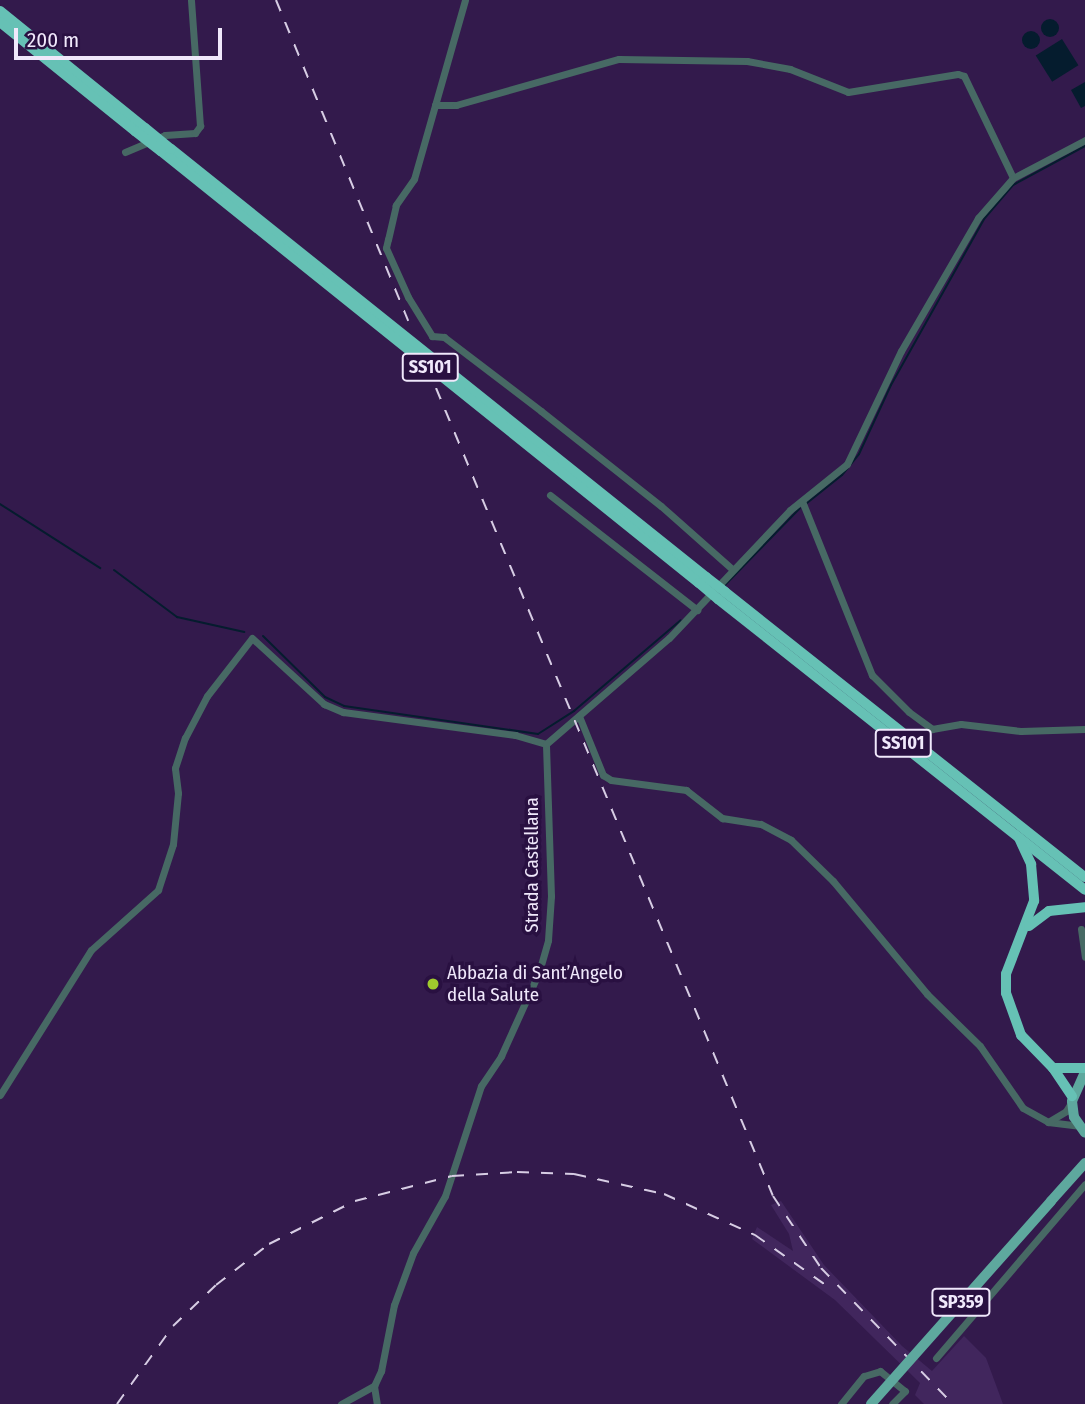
<!DOCTYPE html>
<html>
<head>
<meta charset="utf-8">
<style>
  body { margin:0 }
  #map { position:relative; width:1085px; height:1404px; overflow:hidden; background:#331a4c; font-family:"Fira Sans Condensed",sans-serif }
  div>[style] { position:absolute }
  [style*='--x'] { left:calc(var(--x)*1px); top:calc(var(--y)*1px); width:calc(var(--w)*1px); rotate:calc(var(--a)*1deg) }
  .built>* { inset:0; background:#41265d }
  .water>* { inset:0; background:#051c2e; transform-origin:0 0 }
  .round { border-radius:50% }
  .stream>* { height:2px; margin:-1px; padding:0 1px; transform-origin:1px; border-radius:1px; background:#051c2e }
  .minor>* { height:7px; margin:-3.5px; padding:0 3.5px; transform-origin:3.5px; border-radius:3.5px; background:#476964 }
  .major>* { height:10px; margin:-5px; padding:0 5px; transform-origin:5px; border-radius:5px; background:#5ea89e }
  .highway>* { height:10px; margin:-5px; padding:0 5px; transform-origin:5px; border-radius:5px; background:#66c1b5 }
  .rail>* { height:2px; margin-top:-1px; transform-origin:0; background:repeating-linear-gradient(90deg,#d7cde4 0 12px,transparent 0 24px) }
  .major-bridge>* { height:10px; margin:-5px; padding:0 5px; transform-origin:5px; border-radius:5px; background:#5ea89e }
  .highway-bridge>* { height:10px; margin:-5px; padding:0 5px; transform-origin:5px; border-radius:5px; background:#66c1b5 }
  .dots>* { width:19px; height:19px; translate:-50% -50%; box-sizing:border-box; border:4px solid #291041; border-radius:50% }
  span { translate:-50% -50%; white-space:nowrap; text-align:center; line-height:1.15; -webkit-text-stroke:7px #291041; paint-order:stroke }
  .shield-label span { padding:2px 5px; background:#291041; border:2px solid; border-radius:5px; -webkit-text-stroke-width:0 }
  .shield-label { font-size:18px; color:#f0e8fb; font-weight:700 }
  .street-label { font-size:19px; color:#f0e8fb }
  .poi-label { font-size:19px; color:#f0e8fb }
  .left { translate:0 -50%; text-align:left }
  .scale { position:absolute; left:14px; top:28px; width:208px; height:32px; box-sizing:border-box; border:4px solid #f0e8fb; border-top:0; padding-left:9px; font-size:21px; line-height:24px; white-space:nowrap; color:#f0e8fb; -webkit-text-stroke:5px #291041; paint-order:stroke }
</style>
</head>
<body>
<div id="map">
  <div class="built">
    <i style="clip-path:polygon(781px 1201px,824px 1265px,902px 1346px,932px 1371px,964px 1336px,986px 1358px,1003px 1404px,924px 1404px,915px 1395px,920px 1383px,835px 1300px,752px 1239px,757px 1227px,793px 1251px,789px 1234px,771px 1205px)"></i>
  </div>
  <div class="water">
    <i class="round" style="left:1041px;top:19px;width:18px;height:18px"></i>
    <i class="round" style="left:1022px;top:31px;width:18px;height:18px"></i>
    <i style="left:1062px;top:39px;width:31px;height:31px;rotate:58deg"></i>
    <i style="clip-path:polygon(1085px 82px,1085px 106px,1081px 108px,1071px 90px)"></i>
  </div>
  <div class="stream">
    <i style="--x:807;--y:503;--w:45;--a:-38.7"></i>
    <i style="--x:842;--y:475;--w:27;--a:-51"></i>
    <i style="--x:859;--y:454;--w:76;--a:-65.1"></i>
    <i style="--x:891;--y:385;--w:190;--a:-60.7"></i>
    <i style="--x:984;--y:219;--w:45;--a:-49.5"></i>
    <i style="--x:1013;--y:185;--w:82;--a:-28.4"></i>
    <i style="--x:0;--y:504;--w:119;--a:32.6"></i>
    <i style="--x:114;--y:570;--w:79;--a:36.7"></i>
    <i style="--x:177;--y:617;--w:69;--a:12.6"></i>
    <i style="--x:723;--y:587;--w:110;--a:-45.7"></i>
    <i style="--x:263;--y:636;--w:87;--a:44.5"></i>
    <i style="--x:325;--y:697;--w:21;--a:25"></i>
    <i style="--x:344;--y:706;--w:196;--a:8.2"></i>
    <i style="--x:538;--y:734;--w:43;--a:-32.6"></i>
    <i style="--x:574;--y:711;--w:140;--a:-40.4"></i>
  </div>
  <div class="minor">
    <i style="--x:465;--y:0;--w:186;--a:105.9"></i>
    <i style="--x:414;--y:179;--w:32;--a:125"></i>
    <i style="--x:396;--y:205;--w:35;--a:103"></i>
    <i style="--x:388;--y:239;--w:9;--a:103"></i>
    <i style="--x:386;--y:248;--w:54;--a:65.8"></i>
    <i style="--x:408;--y:297;--w:46;--a:58.4"></i>
    <i style="--x:432;--y:336;--w:12;--a:5"></i>
    <i style="--x:444;--y:337;--w:122;--a:37.3"></i>
    <i style="--x:541;--y:411;--w:153;--a:38.4"></i>
    <i style="--x:661;--y:506;--w:96;--a:41.6"></i>
    <i style="--x:435;--y:105;--w:21;--a:0"></i>
    <i style="--x:456;--y:105;--w:169;--a:-15.8"></i>
    <i style="--x:619;--y:59;--w:128;--a:0.9"></i>
    <i style="--x:747;--y:61;--w:44;--a:10.5"></i>
    <i style="--x:790;--y:69;--w:62;--a:21.6"></i>
    <i style="--x:848;--y:92;--w:111;--a:-9.3"></i>
    <i style="--x:958;--y:74;--w:6;--a:18"></i>
    <i style="--x:964;--y:76;--w:113;--a:64.3"></i>
    <i style="--x:125;--y:152;--w:43;--a:-23"></i>
    <i style="--x:165;--y:135;--w:30;--a:-4"></i>
    <i style="--x:195;--y:133;--w:9;--a:-54"></i>
    <i style="--x:200;--y:126;--w:126;--a:-94.1"></i>
    <i style="--x:550;--y:495;--w:187;--a:38"></i>
    <i style="--x:802;--y:501;--w:188;--a:68.1"></i>
    <i style="--x:872;--y:675;--w:52;--a:45"></i>
    <i style="--x:909;--y:712;--w:29;--a:36"></i>
    <i style="--x:932;--y:729;--w:29;--a:-10"></i>
    <i style="--x:961;--y:724;--w:60;--a:6.7"></i>
    <i style="--x:1021;--y:731;--w:64;--a:-1.8"></i>
    <i style="--x:579;--y:716;--w:64;--a:67.9"></i>
    <i style="--x:603;--y:775;--w:9;--a:32"></i>
    <i style="--x:611;--y:780;--w:76;--a:7.6"></i>
    <i style="--x:686;--y:790;--w:46;--a:37.9"></i>
    <i style="--x:722;--y:818;--w:39;--a:9"></i>
    <i style="--x:761;--y:824;--w:34;--a:28"></i>
    <i style="--x:791;--y:840;--w:59;--a:44.3"></i>
    <i style="--x:833;--y:881;--w:147;--a:50.2"></i>
    <i style="--x:927;--y:994;--w:74;--a:44.5"></i>
    <i style="--x:980;--y:1046;--w:75;--a:55.3"></i>
    <i style="--x:1023;--y:1108;--w:29;--a:29"></i>
    <i style="--x:1048;--y:1122;--w:31;--a:7"></i>
    <i style="--x:1081;--y:929;--w:28;--a:82"></i>
    <i style="--x:0;--y:1095;--w:171;--a:-57.9"></i>
    <i style="--x:91;--y:950;--w:90;--a:-41.8"></i>
    <i style="--x:158;--y:890;--w:48;--a:-71.9"></i>
    <i style="--x:173;--y:844;--w:51;--a:-84.4"></i>
    <i style="--x:178;--y:793;--w:25;--a:-97"></i>
    <i style="--x:175;--y:768;--w:32;--a:-72"></i>
    <i style="--x:185;--y:738;--w:47;--a:-62.4"></i>
    <i style="--x:207;--y:696;--w:73;--a:-52.2"></i>
    <i style="--x:252;--y:638;--w:98;--a:42.5"></i>
    <i style="--x:324;--y:704;--w:21;--a:23"></i>
    <i style="--x:343;--y:712;--w:174;--a:7.6"></i>
    <i style="--x:515;--y:735;--w:32;--a:16"></i>
    <i style="--x:1048;--y:1122;--w:21;--a:-31"></i>
    <i style="--x:1066;--y:1111;--w:12;--a:-59"></i>
    <i style="--x:936;--y:1358;--w:229;--a:-49.4"></i>
    <i style="--x:374;--y:1386;--w:18;--a:81"></i>
    <i style="--x:341;--y:1404;--w:38;--a:-29"></i>
    <i style="--x:374;--y:1386;--w:17;--a:-65"></i>
    <i style="--x:381;--y:1371;--w:67;--a:-78.9"></i>
    <i style="--x:394;--y:1305;--w:55;--a:-69.9"></i>
    <i style="--x:413;--y:1253;--w:65;--a:-60.7"></i>
    <i style="--x:445;--y:1196;--w:116;--a:-71.9"></i>
    <i style="--x:481;--y:1086;--w:36;--a:-56"></i>
    <i style="--x:501;--y:1056;--w:92;--a:-65.7"></i>
    <i style="--x:539;--y:972;--w:33;--a:-74"></i>
    <i style="--x:548;--y:940;--w:44;--a:-86.1"></i>
    <i style="--x:551;--y:896;--w:152;--a:-91.9"></i>
    <i style="--x:546;--y:744;--w:162;--a:-40.8"></i>
    <i style="--x:669;--y:638;--w:176;--a:-46.6"></i>
    <i style="--x:790;--y:510;--w:73;--a:-38.9"></i>
    <i style="--x:847;--y:464;--w:125;--a:-64.5"></i>
    <i style="--x:901;--y:351;--w:154;--a:-59.9"></i>
    <i style="--x:978;--y:218;--w:53;--a:-48.8"></i>
    <i style="--x:1013;--y:178;--w:81;--a:-27.8"></i>
    <i style="--x:841;--y:1404;--w:36;--a:-51"></i>
    <i style="--x:864;--y:1376;--w:17;--a:-17"></i>
    <i style="--x:880;--y:1371;--w:32;--a:39"></i>
    <i style="--x:905;--y:1391;--w:18;--a:135"></i>
  </div>
  <div class="major">
    <i style="--x:1085;--y:1072;--w:32;--a:114"></i>
    <i style="--x:1072;--y:1101;--w:16;--a:83"></i>
    <i style="--x:1074;--y:1117;--w:19;--a:55"></i>
    <i style="--x:1051;--y:1201;--w:51;--a:-48.2"></i>
  </div>
  <div class="highway">
    <i style="--x:0;--y:11;--w:186;--a:38.9"></i>
    <i style="--x:0;--y:22;--w:174;--a:38.9"></i>
    <i style="--x:171;--y:149;--w:685;--a:38.66"></i>
    <i style="--x:161;--y:151;--w:690;--a:38.76"></i>
    <i style="--x:725;--y:592;--w:459;--a:38.4"></i>
    <i style="--x:718;--y:599;--w:468;--a:38.4"></i>
    <i style="--x:1019;--y:838;--w:29;--a:65"></i>
    <i style="--x:1031;--y:864;--w:37;--a:85"></i>
    <i style="--x:1034;--y:901;--w:78;--a:111"></i>
    <i style="--x:1006;--y:974;--w:19;--a:90"></i>
    <i style="--x:1006;--y:993;--w:45;--a:70.3"></i>
    <i style="--x:1021;--y:1035;--w:46;--a:45.9"></i>
    <i style="--x:1053;--y:1068;--w:34;--a:56"></i>
    <i style="--x:1029;--y:926;--w:25;--a:-37"></i>
    <i style="--x:1049;--y:911;--w:36;--a:-6"></i>
    <i style="--x:1053;--y:1068;--w:32;--a:0"></i>
  </div>
  <div class="rail">
    <i style="--x:276;--y:0;--w:347;--a:67.6"></i>
    <i style="--x:436;--y:388;--w:875;--a:67.36"></i>
    <i style="--x:773;--y:1196;--w:87;--a:56.3"></i>
    <i style="--x:821;--y:1268;--w:190;--a:45.9"></i>
    <i style="--x:117;--y:1404;--w:96;--a:-54.3"></i>
    <i style="--x:173;--y:1326;--w:59;--a:-43.6"></i>
    <i style="--x:216;--y:1285;--w:67;--a:-37.7"></i>
    <i style="--x:269;--y:1244;--w:96;--a:-26.6"></i>
    <i style="--x:355;--y:1201;--w:100;--a:-14.5"></i>
    <i style="--x:452;--y:1176;--w:65;--a:-3.5"></i>
    <i style="--x:517;--y:1172;--w:57;--a:2"></i>
    <i style="--x:574;--y:1174;--w:92;--a:12.5"></i>
    <i style="--x:664;--y:1194;--w:100;--a:24.3"></i>
    <i style="--x:755;--y:1235;--w:88;--a:35.3"></i>
  </div>
  <div class="major-bridge">
    <i style="--x:871;--y:1404;--w:271;--a:-48.4"></i>
  </div>
  <div class="highway-bridge">
    <i style="--x:145;--y:128;--w:33;--a:39"></i>
    <i style="--x:135;--y:131;--w:33;--a:38"></i>
    <i style="--x:706;--y:577;--w:24;--a:38"></i>
    <i style="--x:699;--y:583;--w:25;--a:40"></i>
  </div>
  <div class="dots">
    <i style="left:433px;top:984px;background:#9fca2d"></i>
  </div>
  <div class="shield-label">
    <span style="left:430px;top:367px">SS101</span>
    <span style="left:903px;top:743px">SS101</span>
    <span style="left:961px;top:1302px">SP359</span>
  </div>
  <div class="street-label">
    <span style="left:532px;top:865px;rotate:-90deg">Strada Castellana</span>
  </div>
  <div class="poi-label">
    <span class="left" style="left:447px;top:984px">Abbazia di Sant’Angelo<br>della Salute</span>
  </div>
  <div class="scale">200 m</div>
</div>
</body>
</html>
